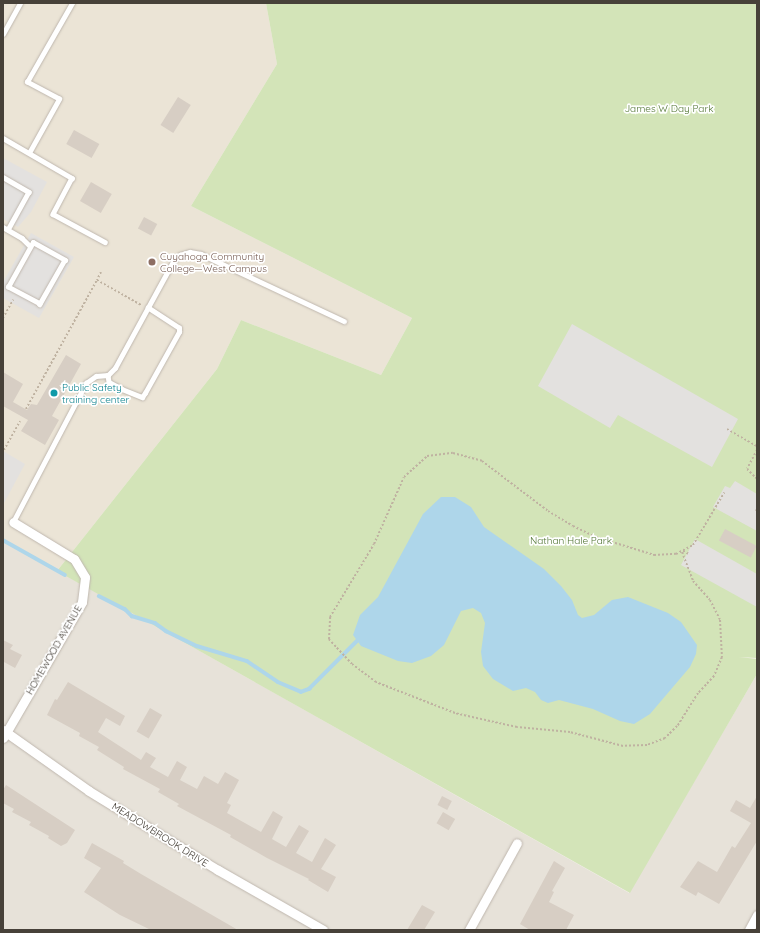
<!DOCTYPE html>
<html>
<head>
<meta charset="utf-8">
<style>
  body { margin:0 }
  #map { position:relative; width:760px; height:933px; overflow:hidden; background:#f4f0eb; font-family:Quicksand,sans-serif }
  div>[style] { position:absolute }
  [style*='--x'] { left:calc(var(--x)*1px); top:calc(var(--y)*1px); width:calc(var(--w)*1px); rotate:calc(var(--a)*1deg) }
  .residential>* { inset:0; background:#e7e2d9 }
  .education>* { inset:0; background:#ebe4d6 }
  .green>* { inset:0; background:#d3e4b8 }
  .parking>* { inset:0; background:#e3e1df }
  .water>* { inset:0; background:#aed6ea }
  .stream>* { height:3.5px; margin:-1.75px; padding:0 1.75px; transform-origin:1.75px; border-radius:1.75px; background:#aed6ea }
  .building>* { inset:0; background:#d7cec4; transform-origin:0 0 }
  .path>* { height:2px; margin-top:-1px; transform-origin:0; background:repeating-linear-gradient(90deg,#bfb2a1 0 2px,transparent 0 4px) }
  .roads { filter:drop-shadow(0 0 1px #bfb7ae) drop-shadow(0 0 1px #bfb7ae) }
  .service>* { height:4.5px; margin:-2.25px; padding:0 2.25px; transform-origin:2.25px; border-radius:2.25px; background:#fff }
  .minor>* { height:9px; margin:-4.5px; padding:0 4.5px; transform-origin:4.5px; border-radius:4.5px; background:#fff }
  .dots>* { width:11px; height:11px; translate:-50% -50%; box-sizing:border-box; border:2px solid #fff; border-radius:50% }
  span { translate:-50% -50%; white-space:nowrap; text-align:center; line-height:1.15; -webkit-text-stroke:3.5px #fff; paint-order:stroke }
  .park-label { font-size:10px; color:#507432 }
  .education-label { font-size:10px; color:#785e54 }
  .left { translate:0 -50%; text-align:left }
  .culture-label { font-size:10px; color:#0d838f }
  .street-label { font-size:10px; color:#474139 }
  .frame { position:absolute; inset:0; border:4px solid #474139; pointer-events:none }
</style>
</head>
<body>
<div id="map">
  <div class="residential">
    <i style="clip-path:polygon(3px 540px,629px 893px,757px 674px,757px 930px,3px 930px)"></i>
  </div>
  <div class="education">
    <i style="clip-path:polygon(3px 3px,266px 3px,277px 64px,191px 206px,412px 318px,381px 375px,241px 320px,217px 369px,57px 571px,3px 540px)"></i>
  </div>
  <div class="green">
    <i style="clip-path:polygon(266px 3px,757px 3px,757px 658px,739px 657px,757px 659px,757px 674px,630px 893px,57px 571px,217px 369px,241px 320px,381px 375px,412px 318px,191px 206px,277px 64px)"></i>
  </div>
  <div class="parking">
    <i style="clip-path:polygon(3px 158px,47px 182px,31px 212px,18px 227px,3px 219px)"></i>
    <i style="clip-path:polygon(31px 233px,74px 257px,39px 318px,3px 298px,3px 282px)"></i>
    <i style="clip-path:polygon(572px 324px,738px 419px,712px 467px,618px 415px,610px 428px,538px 386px)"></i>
    <i style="clip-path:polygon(3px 451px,25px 464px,3px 505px,3px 512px)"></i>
    <i style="clip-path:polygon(735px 481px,757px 494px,757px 531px,713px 507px,725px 486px,730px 488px)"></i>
    <i style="clip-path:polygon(695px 539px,757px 574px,757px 607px,681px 565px)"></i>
  </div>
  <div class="water">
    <i style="clip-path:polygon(441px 497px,455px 497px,471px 507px,484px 527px,544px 569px,561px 586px,572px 600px,578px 615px,582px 618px,594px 615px,612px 600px,628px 597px,668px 613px,681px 622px,697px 645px,696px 654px,690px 667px,650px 714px,634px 724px,620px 721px,593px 709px,559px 700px,548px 703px,541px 700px,535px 692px,526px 688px,513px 691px,493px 679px,483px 666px,481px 652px,485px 623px,481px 613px,473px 608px,461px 611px,444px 645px,431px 656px,412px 663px,398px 661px,361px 646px,353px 635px,360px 615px,378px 597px,423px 514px)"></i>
  </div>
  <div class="stream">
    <i style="--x:3;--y:540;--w:71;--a:29.4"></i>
    <i style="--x:99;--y:596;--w:29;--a:27"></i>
    <i style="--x:125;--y:609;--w:10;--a:45"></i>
    <i style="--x:132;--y:616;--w:24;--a:17"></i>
    <i style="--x:155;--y:623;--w:14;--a:36"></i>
    <i style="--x:166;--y:631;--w:34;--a:26"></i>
    <i style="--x:197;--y:646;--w:52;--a:16.7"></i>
    <i style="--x:247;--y:661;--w:37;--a:34"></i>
    <i style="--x:278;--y:682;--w:25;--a:23"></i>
    <i style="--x:301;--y:692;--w:9;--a:-21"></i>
    <i style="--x:309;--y:689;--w:68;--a:-45"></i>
  </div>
  <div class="building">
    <i style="left:178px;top:97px;width:15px;height:33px;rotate:32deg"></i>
    <i style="left:74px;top:130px;width:29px;height:16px;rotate:29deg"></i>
    <i style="left:91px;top:182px;width:24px;height:22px;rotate:30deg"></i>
    <i style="left:144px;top:217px;width:15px;height:13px;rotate:28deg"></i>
    <i style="clip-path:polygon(66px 355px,81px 364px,52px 416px,59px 420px,45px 445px,21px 431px,28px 420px,3px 406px,3px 372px,23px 384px,13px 402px,27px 410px,31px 404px,37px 405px)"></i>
    <i style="left:725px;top:529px;width:36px;height:13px;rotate:28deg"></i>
    <i style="clip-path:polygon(3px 640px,13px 645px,10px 649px,22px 655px,15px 668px,4px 662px,3px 664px)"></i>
    <i style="clip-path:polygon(68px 682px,125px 716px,120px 726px,106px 718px,98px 732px,141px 760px,146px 752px,156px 758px,150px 767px,168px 777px,177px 761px,187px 767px,180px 780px,197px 789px,204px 776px,218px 784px,225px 772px,239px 780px,227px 803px,231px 805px,227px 813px,261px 832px,273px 811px,283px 817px,272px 839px,286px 847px,299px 825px,309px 831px,296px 853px,312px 862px,325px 838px,336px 845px,321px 869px,336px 877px,328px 892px,308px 880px,309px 879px,267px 858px,230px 837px,231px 835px,177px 806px,179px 804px,158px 792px,160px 789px,123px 769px,124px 767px,97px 750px,99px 747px,79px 736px,80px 733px,47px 715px,55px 699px,57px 700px)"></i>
    <i style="left:150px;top:708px;width:14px;height:27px;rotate:30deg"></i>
    <i style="clip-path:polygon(6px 785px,75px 830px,67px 843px,61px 846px,48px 838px,49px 836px,29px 825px,31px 822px,12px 812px,14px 809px,3px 803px,3px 790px)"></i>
    <i style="left:442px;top:796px;width:11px;height:10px;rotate:27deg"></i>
    <i style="clip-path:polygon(757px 796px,757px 841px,719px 904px,698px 892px,696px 896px,680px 887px,698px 861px,717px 872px,732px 846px,735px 848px,751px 823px,730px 811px,736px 800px,750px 808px)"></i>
    <i style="left:443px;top:812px;width:14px;height:13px;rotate:30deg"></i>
    <i style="clip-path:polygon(92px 843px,124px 861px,123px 863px,141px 874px,238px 930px,151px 930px,120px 915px,84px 892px,101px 868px,84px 858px)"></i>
    <i style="clip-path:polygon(554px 861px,565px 868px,552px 891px,554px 892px,549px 902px,574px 915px,566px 930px,530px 930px,520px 924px)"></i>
    <i style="clip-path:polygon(422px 905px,435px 912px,424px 930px,407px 930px)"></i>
  </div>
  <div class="path">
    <i style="--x:101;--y:272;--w:9;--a:117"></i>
    <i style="--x:97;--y:280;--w:51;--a:29.6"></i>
    <i style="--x:3;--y:318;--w:21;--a:-61"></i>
    <i style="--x:26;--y:409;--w:147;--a:-61.2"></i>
    <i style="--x:727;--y:429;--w:34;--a:30"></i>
    <i style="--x:4;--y:450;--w:33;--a:-61"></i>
    <i style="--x:757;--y:450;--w:21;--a:118"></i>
    <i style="--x:747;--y:469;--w:14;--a:45"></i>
    <i style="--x:756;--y:511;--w:2;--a:-63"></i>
    <i style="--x:683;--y:551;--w:7;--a:27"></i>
    <i style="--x:682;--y:552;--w:31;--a:69"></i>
    <i style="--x:693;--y:581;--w:25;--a:48"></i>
    <i style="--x:710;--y:600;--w:22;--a:63"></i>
    <i style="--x:720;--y:620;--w:37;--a:87"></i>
    <i style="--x:722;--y:657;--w:21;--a:113"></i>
    <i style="--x:714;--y:676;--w:23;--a:133"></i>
    <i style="--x:698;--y:693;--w:39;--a:122"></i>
    <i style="--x:677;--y:726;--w:17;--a:135"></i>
    <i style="--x:665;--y:738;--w:19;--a:159"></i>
    <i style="--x:647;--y:745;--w:24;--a:178"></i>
    <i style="--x:623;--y:746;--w:55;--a:-165.2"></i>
    <i style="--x:570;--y:732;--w:53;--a:-174.6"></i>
    <i style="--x:517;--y:727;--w:64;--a:-167.3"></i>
    <i style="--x:455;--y:713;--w:85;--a:-158.6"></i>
    <i style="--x:376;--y:682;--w:30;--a:-143"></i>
    <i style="--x:352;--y:664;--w:34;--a:-133"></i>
    <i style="--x:329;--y:639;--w:22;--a:-87"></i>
    <i style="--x:330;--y:617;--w:85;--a:-58.9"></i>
    <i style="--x:374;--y:544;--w:73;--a:-65.9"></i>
    <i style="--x:404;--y:477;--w:31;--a:-42"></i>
    <i style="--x:427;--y:456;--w:26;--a:-7"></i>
    <i style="--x:453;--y:453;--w:30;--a:15"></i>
    <i style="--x:482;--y:461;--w:83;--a:37.1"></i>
    <i style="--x:548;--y:511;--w:29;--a:31"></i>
    <i style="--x:573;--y:526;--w:25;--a:26"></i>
    <i style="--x:596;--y:537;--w:61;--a:17.2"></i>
    <i style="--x:654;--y:555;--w:22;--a:-3"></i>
    <i style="--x:676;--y:554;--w:19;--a:-28"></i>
    <i style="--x:693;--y:545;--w:61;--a:-59.2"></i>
  </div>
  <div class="roads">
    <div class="service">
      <i style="--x:3;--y:34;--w:35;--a:-61"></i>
      <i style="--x:3;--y:138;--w:80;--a:30.1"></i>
      <i style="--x:72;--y:178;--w:41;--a:117.8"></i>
      <i style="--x:53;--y:214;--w:59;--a:28.3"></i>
      <i style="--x:29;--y:153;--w:62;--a:-60.9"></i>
      <i style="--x:59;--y:99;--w:36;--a:-152"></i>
      <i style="--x:27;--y:82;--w:91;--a:-60.3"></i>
      <i style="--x:3;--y:177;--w:30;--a:30"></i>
      <i style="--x:29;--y:192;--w:43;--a:118.9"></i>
      <i style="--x:3;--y:227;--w:22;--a:30"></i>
      <i style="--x:22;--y:238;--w:11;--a:45"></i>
      <i style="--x:33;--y:242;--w:37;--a:29"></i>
      <i style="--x:65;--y:260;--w:51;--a:119.6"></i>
      <i style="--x:40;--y:304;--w:36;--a:-152"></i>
      <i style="--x:8;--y:287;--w:51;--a:-60.9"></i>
      <i style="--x:108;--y:375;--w:7;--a:82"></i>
      <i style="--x:109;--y:382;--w:15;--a:28"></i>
      <i style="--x:122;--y:389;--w:22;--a:22"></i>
      <i style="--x:142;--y:397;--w:5;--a:-53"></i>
      <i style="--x:145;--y:393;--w:70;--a:-60.9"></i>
      <i style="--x:179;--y:332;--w:4;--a:-90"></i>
      <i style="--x:179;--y:328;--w:37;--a:-147"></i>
      <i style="--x:13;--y:522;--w:157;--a:-62.3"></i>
      <i style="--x:86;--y:383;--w:12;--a:-35"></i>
      <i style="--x:96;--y:376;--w:12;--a:-5"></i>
      <i style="--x:108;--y:375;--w:10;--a:-45"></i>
      <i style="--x:115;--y:368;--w:123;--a:-61.4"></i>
      <i style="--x:174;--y:260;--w:8;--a:-40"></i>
      <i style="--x:180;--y:255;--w:10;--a:-17"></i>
      <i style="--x:190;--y:252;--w:11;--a:10"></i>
      <i style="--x:201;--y:254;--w:158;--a:25.1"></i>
    </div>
    <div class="minor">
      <i style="--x:3;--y:730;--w:105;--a:35.3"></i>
      <i style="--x:89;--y:791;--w:151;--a:31.5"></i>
      <i style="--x:218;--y:870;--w:121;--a:29.7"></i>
      <i style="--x:3;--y:738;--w:157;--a:-59.8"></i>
      <i style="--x:82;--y:602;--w:25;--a:-83"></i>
      <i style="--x:85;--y:577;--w:21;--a:-121"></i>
      <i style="--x:74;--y:559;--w:71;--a:-148.8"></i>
      <i style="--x:469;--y:930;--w:99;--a:-61.1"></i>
      <i style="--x:749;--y:930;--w:17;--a:-62"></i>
    </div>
  </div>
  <div class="dots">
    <i style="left:152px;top:262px;background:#8d6e63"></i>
    <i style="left:54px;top:393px;background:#0f9aa8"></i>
  </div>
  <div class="park-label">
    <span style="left:669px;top:109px">James W Day Park</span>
    <span style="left:571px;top:541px">Nathan Hale Park</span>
  </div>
  <div class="education-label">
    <span class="left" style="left:160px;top:262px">Cuyahoga Community<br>College—West Campus</span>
  </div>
  <div class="culture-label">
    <span class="left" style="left:62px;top:393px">Public Safety<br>training center</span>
  </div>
  <div class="street-label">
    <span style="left:54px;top:650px;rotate:-60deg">HOMEWOOD AVENUE</span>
    <span style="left:160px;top:835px;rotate:32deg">MEADOWBROOK DRIVE</span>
  </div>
  <div class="frame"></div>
</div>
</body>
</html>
